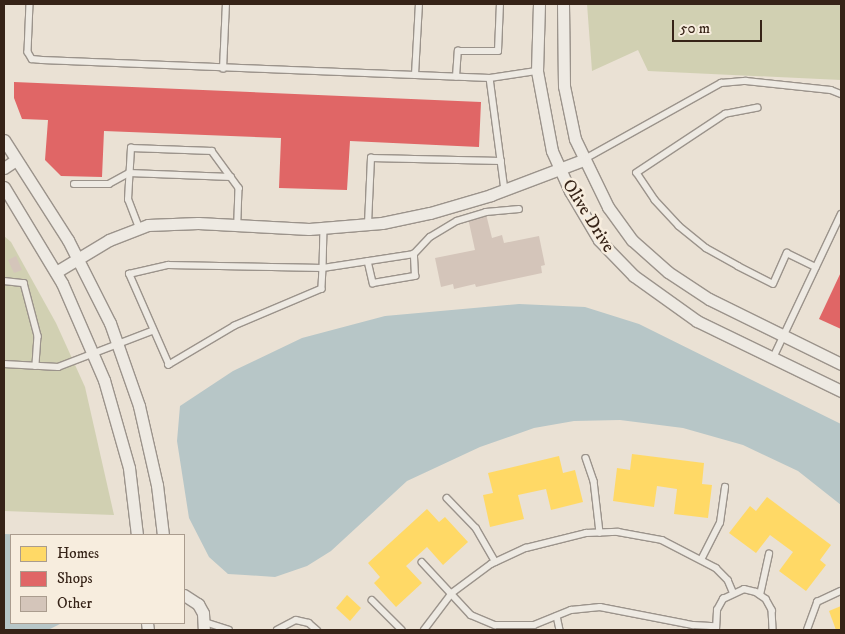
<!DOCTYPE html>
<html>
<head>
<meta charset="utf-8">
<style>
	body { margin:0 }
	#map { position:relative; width:845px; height:634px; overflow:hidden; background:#eae1d4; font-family:"IM FELL DW Pica",serif }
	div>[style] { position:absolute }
	.green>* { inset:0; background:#d1d0b2 }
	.water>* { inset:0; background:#b7c6c7 }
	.homes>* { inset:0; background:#ffd966 }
	.shops>* { inset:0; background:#e06666 }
	.building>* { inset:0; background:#d4c5ba }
	.roads { filter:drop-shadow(1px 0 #9b938b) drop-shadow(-1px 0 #9b938b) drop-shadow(0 1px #9b938b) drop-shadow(0 -1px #9b938b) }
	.service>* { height:5.5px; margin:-2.75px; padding:0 2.75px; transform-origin:2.75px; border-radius:2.75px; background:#eeeae3 }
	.minor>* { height:11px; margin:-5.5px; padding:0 5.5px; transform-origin:5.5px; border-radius:5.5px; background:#eeeae3 }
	span { translate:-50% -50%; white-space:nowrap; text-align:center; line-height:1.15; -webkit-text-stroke:5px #f7edde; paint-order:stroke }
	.street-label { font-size:18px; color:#362317 }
	.frame { position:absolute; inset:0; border:5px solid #362317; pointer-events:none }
	.legend { position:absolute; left:10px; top:534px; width:175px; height:90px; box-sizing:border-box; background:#f7edde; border:1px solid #aa9c8e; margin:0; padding:6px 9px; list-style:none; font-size:15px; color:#362317 }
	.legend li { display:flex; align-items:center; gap:10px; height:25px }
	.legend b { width:25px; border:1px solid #aa9c8e }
	.scale { position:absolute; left:672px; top:20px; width:90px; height:22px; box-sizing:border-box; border:2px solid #362317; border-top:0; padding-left:6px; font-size:15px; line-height:18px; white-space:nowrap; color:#362317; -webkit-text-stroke:4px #f7edde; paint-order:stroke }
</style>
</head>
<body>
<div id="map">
	<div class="green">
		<i style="clip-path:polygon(587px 4px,841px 4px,841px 80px,648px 71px,638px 50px,592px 71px)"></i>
		<i style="clip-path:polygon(4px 236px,11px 242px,56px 323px,85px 387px,114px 515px,4px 511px)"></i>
	</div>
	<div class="water">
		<i style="clip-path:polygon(519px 304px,585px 307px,639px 324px,841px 424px,841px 505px,798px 471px,743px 445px,683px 428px,620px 420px,574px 421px,534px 428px,480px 447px,407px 481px,331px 551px,307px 566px,275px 577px,245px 575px,228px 574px,209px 557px,189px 518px,177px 441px,180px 406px,233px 371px,302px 338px,385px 316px)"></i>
		<i style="clip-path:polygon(4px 534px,48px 535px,11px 535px,11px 623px,62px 623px,48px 630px,4px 630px)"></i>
	</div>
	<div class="homes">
		<i style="clip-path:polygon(632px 454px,704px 463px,702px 484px,712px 485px,708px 518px,674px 514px,677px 489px,657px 486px,654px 507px,613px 501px,617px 468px,630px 470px)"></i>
		<i style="clip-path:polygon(559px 456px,563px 473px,575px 470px,583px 502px,551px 510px,546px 489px,518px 495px,524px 519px,490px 527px,483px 495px,493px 493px,488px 473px)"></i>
		<i style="clip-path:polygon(767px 497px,831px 545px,820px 560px,826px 565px,806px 591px,779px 571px,793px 552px,770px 535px,756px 553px,729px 533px,750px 506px,756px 511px)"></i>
		<i style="clip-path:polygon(427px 509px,439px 522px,445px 517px,468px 542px,443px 565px,427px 547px,406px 566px,422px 583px,396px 607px,374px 583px,380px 577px,368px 563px)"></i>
		<i style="clip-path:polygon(347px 595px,361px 608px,350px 621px,336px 608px)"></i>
		<i style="clip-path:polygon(841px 606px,841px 630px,836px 630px,829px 611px)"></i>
	</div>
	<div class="shops">
		<i style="clip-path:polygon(14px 82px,481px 102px,479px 147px,350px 141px,347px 190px,279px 188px,281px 138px,104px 131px,102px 177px,61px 176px,45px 160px,48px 120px,22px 119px,14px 98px)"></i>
		<i style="clip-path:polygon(841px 272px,841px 329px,819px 319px)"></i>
	</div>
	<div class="building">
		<i style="clip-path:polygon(486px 214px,492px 238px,502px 235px,504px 243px,539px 236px,545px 265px,541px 266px,542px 273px,476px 287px,475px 284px,454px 289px,453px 284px,441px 287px,435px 258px,475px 250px,468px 218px)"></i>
		<i style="clip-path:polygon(16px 256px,22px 270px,14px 273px,8px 260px)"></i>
	</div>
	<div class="roads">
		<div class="service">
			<i style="left:30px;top:4px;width:48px;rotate:92.4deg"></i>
			<i style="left:28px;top:52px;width:8px;rotate:60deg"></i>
			<i style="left:32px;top:59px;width:10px;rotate:6deg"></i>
			<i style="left:42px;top:60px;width:448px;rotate:2.3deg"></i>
			<i style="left:490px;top:78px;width:48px;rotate:-8.5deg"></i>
			<i style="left:223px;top:69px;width:65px;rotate:-87.4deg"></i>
			<i style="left:415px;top:75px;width:71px;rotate:-86.8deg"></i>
			<i style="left:456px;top:77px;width:26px;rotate:-86deg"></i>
			<i style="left:458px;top:51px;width:40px"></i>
			<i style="left:498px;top:51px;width:47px;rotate:-87.6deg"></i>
			<i style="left:490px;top:78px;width:113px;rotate:82.4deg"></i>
			<i style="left:758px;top:108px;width:33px;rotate:169deg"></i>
			<i style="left:726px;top:114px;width:107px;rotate:146.5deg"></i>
			<i style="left:637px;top:173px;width:32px;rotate:56deg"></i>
			<i style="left:655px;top:200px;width:35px;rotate:47deg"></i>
			<i style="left:679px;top:226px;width:35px;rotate:39deg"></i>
			<i style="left:706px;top:248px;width:37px;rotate:29deg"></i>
			<i style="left:738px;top:266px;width:39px;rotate:27deg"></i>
			<i style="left:773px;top:284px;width:34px;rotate:-66deg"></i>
			<i style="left:787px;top:253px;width:32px;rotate:26deg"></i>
			<i style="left:585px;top:159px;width:156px;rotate:-29.2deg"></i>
			<i style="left:721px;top:83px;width:25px;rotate:-5deg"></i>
			<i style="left:746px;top:81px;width:85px;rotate:6deg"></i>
			<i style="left:831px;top:90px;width:11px;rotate:22deg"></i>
			<i style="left:74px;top:184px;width:35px"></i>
			<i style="left:109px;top:184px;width:23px;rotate:-29deg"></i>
			<i style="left:129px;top:173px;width:102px;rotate:2.2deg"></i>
			<i style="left:368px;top:224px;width:66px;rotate:-87.4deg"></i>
			<i style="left:371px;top:158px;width:130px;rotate:1.3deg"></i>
			<i style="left:139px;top:228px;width:30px;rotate:-111deg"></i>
			<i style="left:128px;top:200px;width:52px;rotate:-86.7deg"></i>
			<i style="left:131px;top:148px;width:81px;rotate:2.1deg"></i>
			<i style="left:212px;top:151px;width:46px;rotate:53.9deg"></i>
			<i style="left:239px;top:188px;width:37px;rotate:92deg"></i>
			<i style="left:324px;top:228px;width:40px;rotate:91.4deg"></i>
			<i style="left:323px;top:268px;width:92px;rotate:-8.7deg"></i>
			<i style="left:414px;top:254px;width:23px;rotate:-47deg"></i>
			<i style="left:430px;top:237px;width:31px;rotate:-31deg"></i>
			<i style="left:457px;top:221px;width:30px;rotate:-17deg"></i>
			<i style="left:486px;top:212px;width:33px;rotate:-5deg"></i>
			<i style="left:368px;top:261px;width:23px;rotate:77deg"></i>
			<i style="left:373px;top:283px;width:43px;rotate:-9.5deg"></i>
			<i style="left:415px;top:276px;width:22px;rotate:-93deg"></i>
			<i style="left:168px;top:265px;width:155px;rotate:1.1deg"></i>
			<i style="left:323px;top:268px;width:21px;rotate:93deg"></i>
			<i style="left:322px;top:289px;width:95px;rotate:157deg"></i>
			<i style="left:235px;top:326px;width:77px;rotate:149.4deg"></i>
			<i style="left:169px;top:365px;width:99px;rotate:-113.7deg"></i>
			<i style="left:129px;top:274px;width:40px;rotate:-13deg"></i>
			<i style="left:4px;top:281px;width:20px;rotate:6deg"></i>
			<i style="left:24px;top:283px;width:55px;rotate:75.2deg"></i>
			<i style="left:38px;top:336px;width:30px;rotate:94deg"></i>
			<i style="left:773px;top:358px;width:159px;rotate:-64.7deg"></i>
			<i style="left:4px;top:364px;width:54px;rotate:3.2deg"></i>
			<i style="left:58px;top:367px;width:101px;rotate:-21deg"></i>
			<i style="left:586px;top:458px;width:24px;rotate:71deg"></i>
			<i style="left:594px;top:481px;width:52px;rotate:83.4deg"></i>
			<i style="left:447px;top:498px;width:42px;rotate:46deg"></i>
			<i style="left:476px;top:528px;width:39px;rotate:60deg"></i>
			<i style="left:702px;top:558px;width:39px;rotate:-63deg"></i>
			<i style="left:720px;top:523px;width:36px;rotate:-82deg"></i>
			<i style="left:422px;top:562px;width:72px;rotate:47.2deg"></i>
			<i style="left:471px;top:615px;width:26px;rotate:23deg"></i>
			<i style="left:495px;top:625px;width:39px"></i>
			<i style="left:534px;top:625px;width:40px;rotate:-22deg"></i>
			<i style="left:571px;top:610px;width:29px;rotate:-6deg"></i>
			<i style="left:600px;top:607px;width:95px;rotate:11deg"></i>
			<i style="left:693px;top:625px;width:22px;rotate:3deg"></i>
			<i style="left:760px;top:595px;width:42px;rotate:-77.6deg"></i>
			<i style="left:372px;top:600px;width:42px;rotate:45deg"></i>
			<i style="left:557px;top:616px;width:14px;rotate:78deg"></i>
			<i style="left:205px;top:622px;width:25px;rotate:18deg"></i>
			<i style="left:277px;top:630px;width:21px;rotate:-28deg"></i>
			<i style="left:296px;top:620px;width:13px;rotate:13deg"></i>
			<i style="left:309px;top:623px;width:11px;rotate:41deg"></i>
			<i style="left:424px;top:630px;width:46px;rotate:-52.9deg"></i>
			<i style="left:452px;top:593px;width:49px;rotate:-36.6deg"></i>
			<i style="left:491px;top:564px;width:38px;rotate:-25deg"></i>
			<i style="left:526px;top:548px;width:62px;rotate:-14deg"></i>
			<i style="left:586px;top:533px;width:32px;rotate:-2deg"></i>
			<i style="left:618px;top:532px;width:45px;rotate:10.3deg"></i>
			<i style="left:662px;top:540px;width:61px;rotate:27.4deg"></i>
			<i style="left:716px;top:568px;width:17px;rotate:45deg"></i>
			<i style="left:728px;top:580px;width:13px;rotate:67deg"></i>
			<i style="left:716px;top:630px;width:20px;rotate:-87deg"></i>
			<i style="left:717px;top:610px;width:13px;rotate:-61deg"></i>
			<i style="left:723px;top:599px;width:23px;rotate:-25deg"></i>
			<i style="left:744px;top:589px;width:12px;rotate:14deg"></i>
			<i style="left:756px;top:592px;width:12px;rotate:35deg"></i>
			<i style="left:766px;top:599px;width:13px;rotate:61deg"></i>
			<i style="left:772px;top:610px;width:20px;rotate:87deg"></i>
			<i style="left:807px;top:630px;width:30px;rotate:-70deg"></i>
			<i style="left:817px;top:602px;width:26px;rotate:-25deg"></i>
		</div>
		<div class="minor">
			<i style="left:539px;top:4px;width:67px;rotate:91.7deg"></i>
			<i style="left:537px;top:71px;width:81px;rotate:79.4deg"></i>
			<i style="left:552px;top:151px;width:44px;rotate:65.8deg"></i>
			<i style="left:570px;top:191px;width:57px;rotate:59.4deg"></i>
			<i style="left:599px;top:240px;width:50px;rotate:45.8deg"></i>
			<i style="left:634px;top:276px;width:77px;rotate:35.5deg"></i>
			<i style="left:697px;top:321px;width:160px;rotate:25.9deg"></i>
			<i style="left:563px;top:4px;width:82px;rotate:89.3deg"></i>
			<i style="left:564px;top:86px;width:54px;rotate:78.3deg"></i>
			<i style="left:575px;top:139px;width:76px;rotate:64.1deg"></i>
			<i style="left:608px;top:207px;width:41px;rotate:54deg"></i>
			<i style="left:632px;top:240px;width:48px;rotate:41.6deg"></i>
			<i style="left:668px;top:272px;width:49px;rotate:33.4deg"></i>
			<i style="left:709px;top:299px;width:147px;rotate:26.2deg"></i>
			<i style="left:4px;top:140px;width:119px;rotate:57.4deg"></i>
			<i style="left:68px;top:240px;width:93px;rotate:63.2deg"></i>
			<i style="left:110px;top:323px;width:88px;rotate:70.7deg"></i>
			<i style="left:139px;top:406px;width:81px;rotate:77.2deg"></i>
			<i style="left:157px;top:485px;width:50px;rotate:83.2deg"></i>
			<i style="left:4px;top:168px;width:14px;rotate:-34deg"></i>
			<i style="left:4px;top:187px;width:112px;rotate:58.9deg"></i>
			<i style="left:62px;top:283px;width:106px;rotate:66.6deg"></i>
			<i style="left:104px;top:380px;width:91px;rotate:74.1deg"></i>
			<i style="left:129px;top:468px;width:67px;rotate:83.2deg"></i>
			<i style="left:56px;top:272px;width:62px;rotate:-31.1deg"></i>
			<i style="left:109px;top:240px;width:42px;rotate:-21deg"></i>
			<i style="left:148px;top:225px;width:50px;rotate:-2.3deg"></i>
			<i style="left:198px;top:223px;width:111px;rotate:3.1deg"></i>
			<i style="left:309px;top:229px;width:73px;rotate:-4.7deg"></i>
			<i style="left:382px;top:223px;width:49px;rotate:-11.8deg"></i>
			<i style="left:430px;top:213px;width:64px;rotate:-16.4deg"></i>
			<i style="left:491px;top:195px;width:98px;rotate:-20.8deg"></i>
			<i style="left:184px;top:595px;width:17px;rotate:33deg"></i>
			<i style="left:198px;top:604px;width:10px;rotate:61deg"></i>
			<i style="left:203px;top:613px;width:17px;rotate:87deg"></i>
			<i style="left:147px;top:623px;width:7px;rotate:82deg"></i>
		</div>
	</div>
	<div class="street-label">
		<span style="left:588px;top:216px;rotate:58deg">Olive Drive</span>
	</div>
	<div class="frame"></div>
	<ul class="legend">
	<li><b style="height:14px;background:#ffd966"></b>Homes</li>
	<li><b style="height:14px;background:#e06666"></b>Shops</li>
	<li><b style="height:14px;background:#d4c5ba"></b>Other</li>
	</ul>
	<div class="scale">50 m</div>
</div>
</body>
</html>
